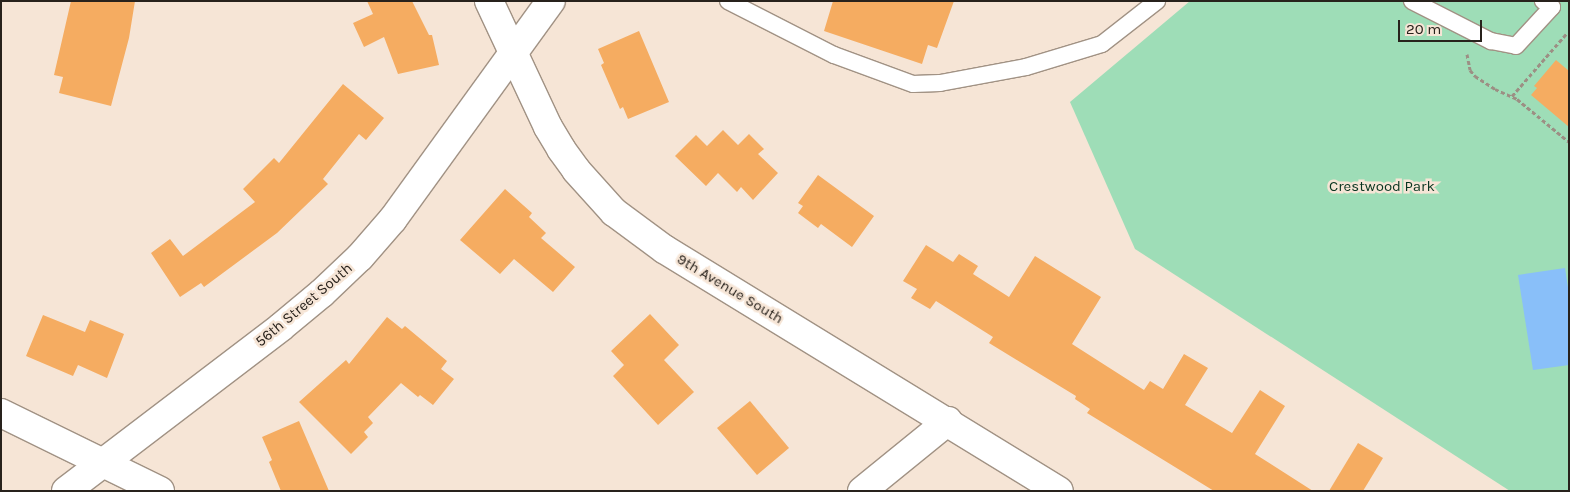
<!DOCTYPE html>
<html>
<head>
<meta charset="utf-8">
<style>
	body { margin:0 }
	#map { position:relative; width:1570px; height:492px; overflow:hidden; background:#f6e5d6; font-family:Karla,sans-serif }
	div>[style] { position:absolute }
	.green>* { inset:0; background:#9eddb7 }
	.water>* { inset:0; background:#89bff9 }
	.building>* { inset:0; background:#f5ac61 }
	.path>* { height:3px; margin-top:-1.5px; transform-origin:0; background:repeating-linear-gradient(90deg,#9c8f84 0 4px,transparent 0 6.5px) }
	.roads { filter:drop-shadow(1px 0 #a19284) drop-shadow(-1px 0 #a19284) drop-shadow(0 1px #a19284) drop-shadow(0 -1px #a19284) }
	.lane>* { height:16px; margin:-8px; padding:0 8px; transform-origin:8px; border-radius:8px; background:#fff }
	.street>* { height:28px; margin:-14px; padding:0 14px; transform-origin:14px; border-radius:14px; background:#fff }
	.secondary>* { height:28px; margin:-14px; padding:0 14px; transform-origin:14px; border-radius:14px; background:#fff }
	span { translate:-50% -50%; white-space:nowrap; text-align:center; line-height:1.15; -webkit-text-stroke:5px #f6e5d6; paint-order:stroke }
	.park-label { font-size:15px; color:#07341f }
	.street-label { font-size:15px; color:#28221c }
	.frame { position:absolute; inset:0; border:2px solid #28221c; pointer-events:none }
	.scale { position:absolute; left:1398px; top:20px; width:84px; height:22px; box-sizing:border-box; border:2px solid #28221c; border-top:0; padding-left:6px; font-size:15px; line-height:18px; white-space:nowrap; color:#28221c; -webkit-text-stroke:4px #f6e5d6; paint-order:stroke }
</style>
</head>
<body>
<div id="map">
	<div class="green">
		<i style="clip-path:polygon(1190px 1px,1569px 1px,1569px 491px,1510px 491px,1135px 249px,1070px 102px)"></i>
	</div>
	<div class="water">
		<i style="clip-path:polygon(1565px 268px,1569px 294px,1569px 365px,1533px 370px,1518px 275px)"></i>
	</div>
	<div class="building">
		<i style="clip-path:polygon(71px 1px,135px 1px,129px 38px,111px 106px,59px 93px,63px 77px,54px 75px)"></i>
		<i style="clip-path:polygon(367px 1px,412px 1px,429px 35px,432px 35px,439px 65px,398px 74px,384px 37px,364px 47px,353px 23px,373px 14px)"></i>
		<i style="clip-path:polygon(833px 1px,954px 1px,937px 48px,928px 45px,922px 64px,824px 31px)"></i>
		<i style="clip-path:polygon(639px 31px,669px 102px,628px 119px,623px 107px,620px 109px,601px 65px,604px 63px,598px 49px)"></i>
		<i style="clip-path:polygon(1556px 60px,1569px 71px,1569px 127px,1531px 95px,1537px 88px,1534px 86px)"></i>
		<i style="clip-path:polygon(343px 84px,384px 118px,366px 140px,359px 134px,323px 179px,328px 184px,277px 233px,204px 287px,201px 283px,180px 297px,151px 253px,170px 239px,183px 256px,255px 202px,243px 189px,274px 158px,279px 163px)"></i>
		<i style="clip-path:polygon(723px 130px,738px 145px,749px 134px,764px 149px,758px 154px,778px 173px,753px 200px,741px 187px,737px 192px,718px 173px,706px 186px,675px 156px,696px 135px,707px 146px)"></i>
		<i style="clip-path:polygon(818px 175px,874px 216px,852px 247px,821px 224px,818px 228px,798px 213px,803px 206px,798px 203px)"></i>
		<i style="clip-path:polygon(505px 189px,532px 213px,529px 217px,546px 233px,541px 238px,575px 267px,553px 292px,514px 259px,500px 274px,460px 240px)"></i>
		<i style="clip-path:polygon(926px 245px,953px 262px,959px 254px,978px 266px,973px 274px,1009px 297px,1035px 256px,1101px 297px,1072px 344px,1144px 390px,1150px 381px,1163px 389px,1184px 354px,1208px 368px,1185px 405px,1232px 433px,1260px 390px,1285px 406px,1255px 454px,1313px 491px,1214px 491px,1087px 413px,1090px 409px,1075px 399px,1076px 396px,989px 343px,993px 337px,936px 301px,930px 309px,911px 298px,917px 289px,903px 281px)"></i>
		<i style="clip-path:polygon(650px 314px,679px 345px,664px 360px,694px 392px,658px 425px,613px 376px,624px 365px,611px 351px)"></i>
		<i style="clip-path:polygon(43px 315px,85px 332px,90px 320px,124px 334px,107px 378px,78px 365px,73px 376px,26px 356px)"></i>
		<i style="clip-path:polygon(387px 317px,402px 329px,405px 326px,447px 361px,441px 369px,454px 379px,433px 405px,420px 395px,418px 397px,401px 383px,368px 417px,373px 423px,364px 432px,368px 437px,351px 454px,299px 402px,346px 360px,349px 364px)"></i>
		<i style="clip-path:polygon(750px 401px,789px 448px,757px 475px,717px 428px)"></i>
		<i style="clip-path:polygon(299px 421px,329px 491px,281px 491px,269px 462px,272px 460px,262px 437px)"></i>
		<i style="clip-path:polygon(1358px 443px,1383px 458px,1363px 491px,1329px 491px)"></i>
	</div>
	<div class="path">
		<i style="left:1467px;top:54px;width:16px;rotate:79deg"></i>
		<i style="left:1470px;top:70px;width:8px;rotate:50deg"></i>
		<i style="left:1475px;top:76px;width:24px;rotate:33deg"></i>
		<i style="left:1495px;top:89px;width:24px;rotate:24deg"></i>
		<i style="left:1517px;top:99px;width:67px;rotate:39.6deg"></i>
		<i style="left:1512px;top:96px;width:84px;rotate:-48.9deg"></i>
	</div>
	<div class="roads">
		<div class="lane">
			<i style="left:728px;top:1px;width:119px;rotate:27deg"></i>
			<i style="left:834px;top:55px;width:84px;rotate:20.2deg"></i>
			<i style="left:913px;top:84px;width:27px;rotate:-2deg"></i>
			<i style="left:940px;top:83px;width:87px;rotate:-10.5deg"></i>
			<i style="left:1026px;top:67px;width:79px;rotate:-16.8deg"></i>
			<i style="left:1102px;top:44px;width:70px;rotate:-38deg"></i>
			<i style="left:1412px;top:1px;width:89px;rotate:26.9deg"></i>
			<i style="left:1491px;top:41px;width:25px;rotate:11deg"></i>
			<i style="left:1516px;top:46px;width:53px;rotate:-47.3deg"></i>
			<i style="left:1552px;top:7px;width:11px;rotate:-146deg"></i>
		</div>
		<div class="street">
			<i style="left:489px;top:1px;width:139px;rotate:64.9deg"></i>
			<i style="left:548px;top:127px;width:26px;rotate:59deg"></i>
			<i style="left:561px;top:149px;width:26px;rotate:54deg"></i>
			<i style="left:576px;top:170px;width:57px;rotate:47.9deg"></i>
			<i style="left:614px;top:212px;width:62px;rotate:36.5deg"></i>
			<i style="left:664px;top:249px;width:463px;rotate:31.5deg"></i>
			<i style="left:1px;top:413px;width:177px;rotate:26.1deg"></i>
			<i style="left:862px;top:491px;width:111px;rotate:-39.1deg"></i>
		</div>
		<div class="secondary">
			<i style="left:66px;top:491px;width:270px;rotate:-37.3deg"></i>
			<i style="left:281px;top:327px;width:53px;rotate:-39.7deg"></i>
			<i style="left:322px;top:293px;width:52px;rotate:-43.5deg"></i>
			<i style="left:360px;top:257px;width:50px;rotate:-49deg"></i>
			<i style="left:393px;top:219px;width:269px;rotate:-54.1deg"></i>
		</div>
	</div>
	<div class="park-label">
		<span style="left:1382px;top:187px">Crestwood Park</span>
	</div>
	<div class="street-label">
		<span style="left:730px;top:289px;rotate:31deg">9th Avenue South</span>
		<span style="left:304px;top:305px;rotate:-40deg">56th Street South</span>
	</div>
	<div class="frame"></div>
	<div class="scale">20 m</div>
</div>
</body>
</html>
